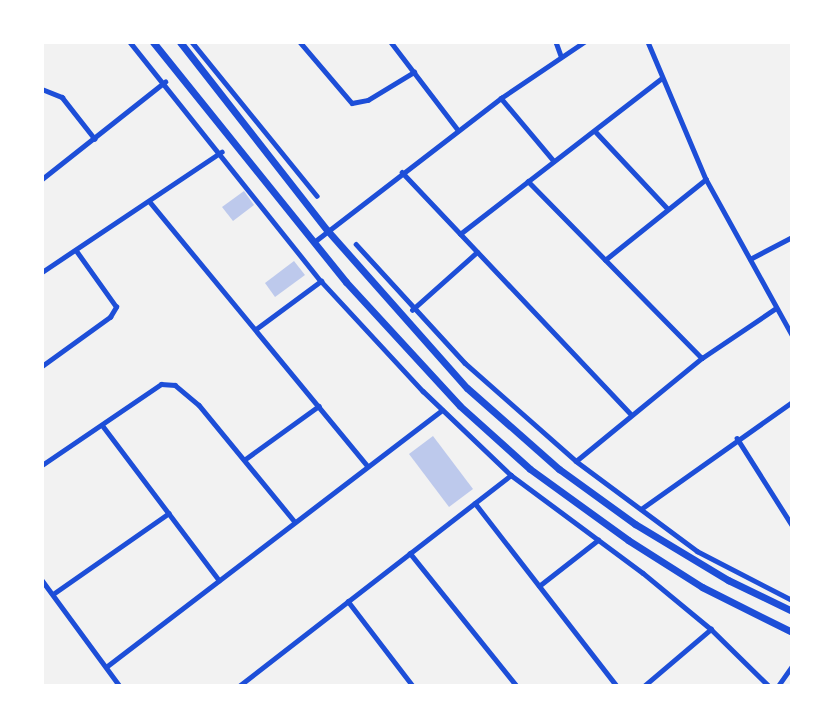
<!DOCTYPE html>
<html>
<head>
<meta charset="utf-8">
<style>
	body { margin:0 }
	#map { position:relative; width:834px; height:728px; overflow:hidden; background:#f2f2f2; font-family:Helvetica,sans-serif }
	div>[style] { position:absolute }
	.building>* { inset:0; background:#bdc9ec }
	.minor>* { height:4.5px; margin:-2.25px; padding:0 2.25px; transform-origin:2.25px; border-radius:2.25px; background:#1d4ed8 }
	.primary>* { height:7px; margin:-3.5px; padding:0 3.5px; transform-origin:3.5px; border-radius:3.5px; background:#1d4ed8 }
	span { translate:-50% -50%; white-space:nowrap; text-align:center; line-height:1.15; -webkit-text-stroke:5px #fff; paint-order:stroke }
	.frame { position:absolute; inset:0; border:44px solid #fff; pointer-events:none }
</style>
</head>
<body>
<div id="map">
	<div class="building">
		<i style="clip-path:polygon(244px 191px,254px 205px,233px 221px,222px 207px)"></i>
		<i style="clip-path:polygon(294px 261px,305px 275px,275px 297px,265px 283px)"></i>
		<i style="clip-path:polygon(433px 436px,473px 489px,449px 507px,409px 454px)"></i>
	</div>
	<div class="minor">
		<i style="left:130px;top:42px;width:306px;rotate:51.4deg"></i>
		<i style="left:321px;top:281px;width:150px;rotate:47.2deg"></i>
		<i style="left:423px;top:391px;width:122px;rotate:43.7deg"></i>
		<i style="left:511px;top:475px;width:164px;rotate:36.6deg"></i>
		<i style="left:643px;top:573px;width:88px;rotate:39.5deg"></i>
		<i style="left:711px;top:629px;width:81px;rotate:44.5deg"></i>
		<i style="left:192px;top:42px;width:198px;rotate:50.9deg"></i>
		<i style="left:300px;top:42px;width:80px;rotate:49.6deg"></i>
		<i style="left:352px;top:103px;width:16px;rotate:-11deg"></i>
		<i style="left:368px;top:100px;width:54px;rotate:-31.3deg"></i>
		<i style="left:391px;top:42px;width:111px;rotate:52.7deg"></i>
		<i style="left:556px;top:42px;width:15px;rotate:70deg"></i>
		<i style="left:648px;top:42px;width:149px;rotate:67.1deg"></i>
		<i style="left:706px;top:179px;width:178px;rotate:61.1deg"></i>
		<i style="left:42px;top:89px;width:22px;rotate:22deg"></i>
		<i style="left:62px;top:97px;width:53px;rotate:51.8deg"></i>
		<i style="left:501px;top:98px;width:82px;rotate:49.9deg"></i>
		<i style="left:596px;top:132px;width:104px;rotate:46.9deg"></i>
		<i style="left:402px;top:172px;width:332px;rotate:46.6deg"></i>
		<i style="left:42px;top:179px;width:157px;rotate:-38.3deg"></i>
		<i style="left:528px;top:181px;width:248px;rotate:45.5deg"></i>
		<i style="left:150px;top:202px;width:342px;rotate:50.5deg"></i>
		<i style="left:460px;top:234px;width:255px;rotate:-37.7deg"></i>
		<i style="left:314px;top:242px;width:236px;rotate:-37.6deg"></i>
		<i style="left:501px;top:98px;width:100px;rotate:-34deg"></i>
		<i style="left:356px;top:244px;width:161px;rotate:47.5deg"></i>
		<i style="left:465px;top:363px;width:148px;rotate:41.4deg"></i>
		<i style="left:576px;top:461px;width:151px;rotate:36.6deg"></i>
		<i style="left:697px;top:551px;width:107px;rotate:27.3deg"></i>
		<i style="left:750px;top:259px;width:47px;rotate:-27.6deg"></i>
		<i style="left:605px;top:260px;width:129px;rotate:-38.7deg"></i>
		<i style="left:42px;top:272px;width:216px;rotate:-33.8deg"></i>
		<i style="left:412px;top:310px;width:87px;rotate:-41.7deg"></i>
		<i style="left:256px;top:329px;width:81px;rotate:-36.4deg"></i>
		<i style="left:42px;top:366px;width:84px;rotate:-35.8deg"></i>
		<i style="left:110px;top:317px;width:12px;rotate:-59deg"></i>
		<i style="left:116px;top:307px;width:69px;rotate:-125.5deg"></i>
		<i style="left:103px;top:426px;width:193px;rotate:53deg"></i>
		<i style="left:737px;top:438px;width:103px;rotate:57.7deg"></i>
		<i style="left:244px;top:460px;width:92px;rotate:-35.8deg"></i>
		<i style="left:576px;top:461px;width:163px;rotate:-39.3deg"></i>
		<i style="left:702px;top:358px;width:89px;rotate:-34deg"></i>
		<i style="left:42px;top:465px;width:144px;rotate:-34.2deg"></i>
		<i style="left:161px;top:384px;width:14px;rotate:4deg"></i>
		<i style="left:175px;top:385px;width:31px;rotate:40deg"></i>
		<i style="left:199px;top:405px;width:151px;rotate:50.6deg"></i>
		<i style="left:475px;top:503px;width:232px;rotate:52.2deg"></i>
		<i style="left:641px;top:509px;width:185px;rotate:-35.3deg"></i>
		<i style="left:410px;top:553px;width:171px;rotate:51.2deg"></i>
		<i style="left:42px;top:580px;width:132px;rotate:53.7deg"></i>
		<i style="left:539px;top:586px;width:75px;rotate:-37.9deg"></i>
		<i style="left:53px;top:594px;width:141px;rotate:-34.9deg"></i>
		<i style="left:348px;top:601px;width:107px;rotate:52.6deg"></i>
		<i style="left:106px;top:667px;width:423px;rotate:-37.4deg"></i>
		<i style="left:239px;top:686px;width:344px;rotate:-37.8deg"></i>
		<i style="left:644px;top:686px;width:88px;rotate:-40.4deg"></i>
		<i style="left:778px;top:686px;width:24px;rotate:-55deg"></i>
	</div>
	<div class="primary">
		<i style="left:153px;top:42px;width:308px;rotate:51.2deg"></i>
		<i style="left:346px;top:282px;width:168px;rotate:47.4deg"></i>
		<i style="left:460px;top:406px;width:94px;rotate:42deg"></i>
		<i style="left:530px;top:469px;width:121px;rotate:35.9deg"></i>
		<i style="left:628px;top:540px;width:88px;rotate:32.4deg"></i>
		<i style="left:702px;top:587px;width:101px;rotate:26.6deg"></i>
		<i style="left:180px;top:42px;width:239px;rotate:52deg"></i>
		<i style="left:327px;top:230px;width:211px;rotate:48.5deg"></i>
		<i style="left:467px;top:388px;width:123px;rotate:41.4deg"></i>
		<i style="left:559px;top:469px;width:94px;rotate:35.9deg"></i>
		<i style="left:635px;top:524px;width:109px;rotate:31.1deg"></i>
		<i style="left:728px;top:580px;width:71px;rotate:25.8deg"></i>
	</div>
	<div class="frame"></div>
</div>
</body>
</html>
